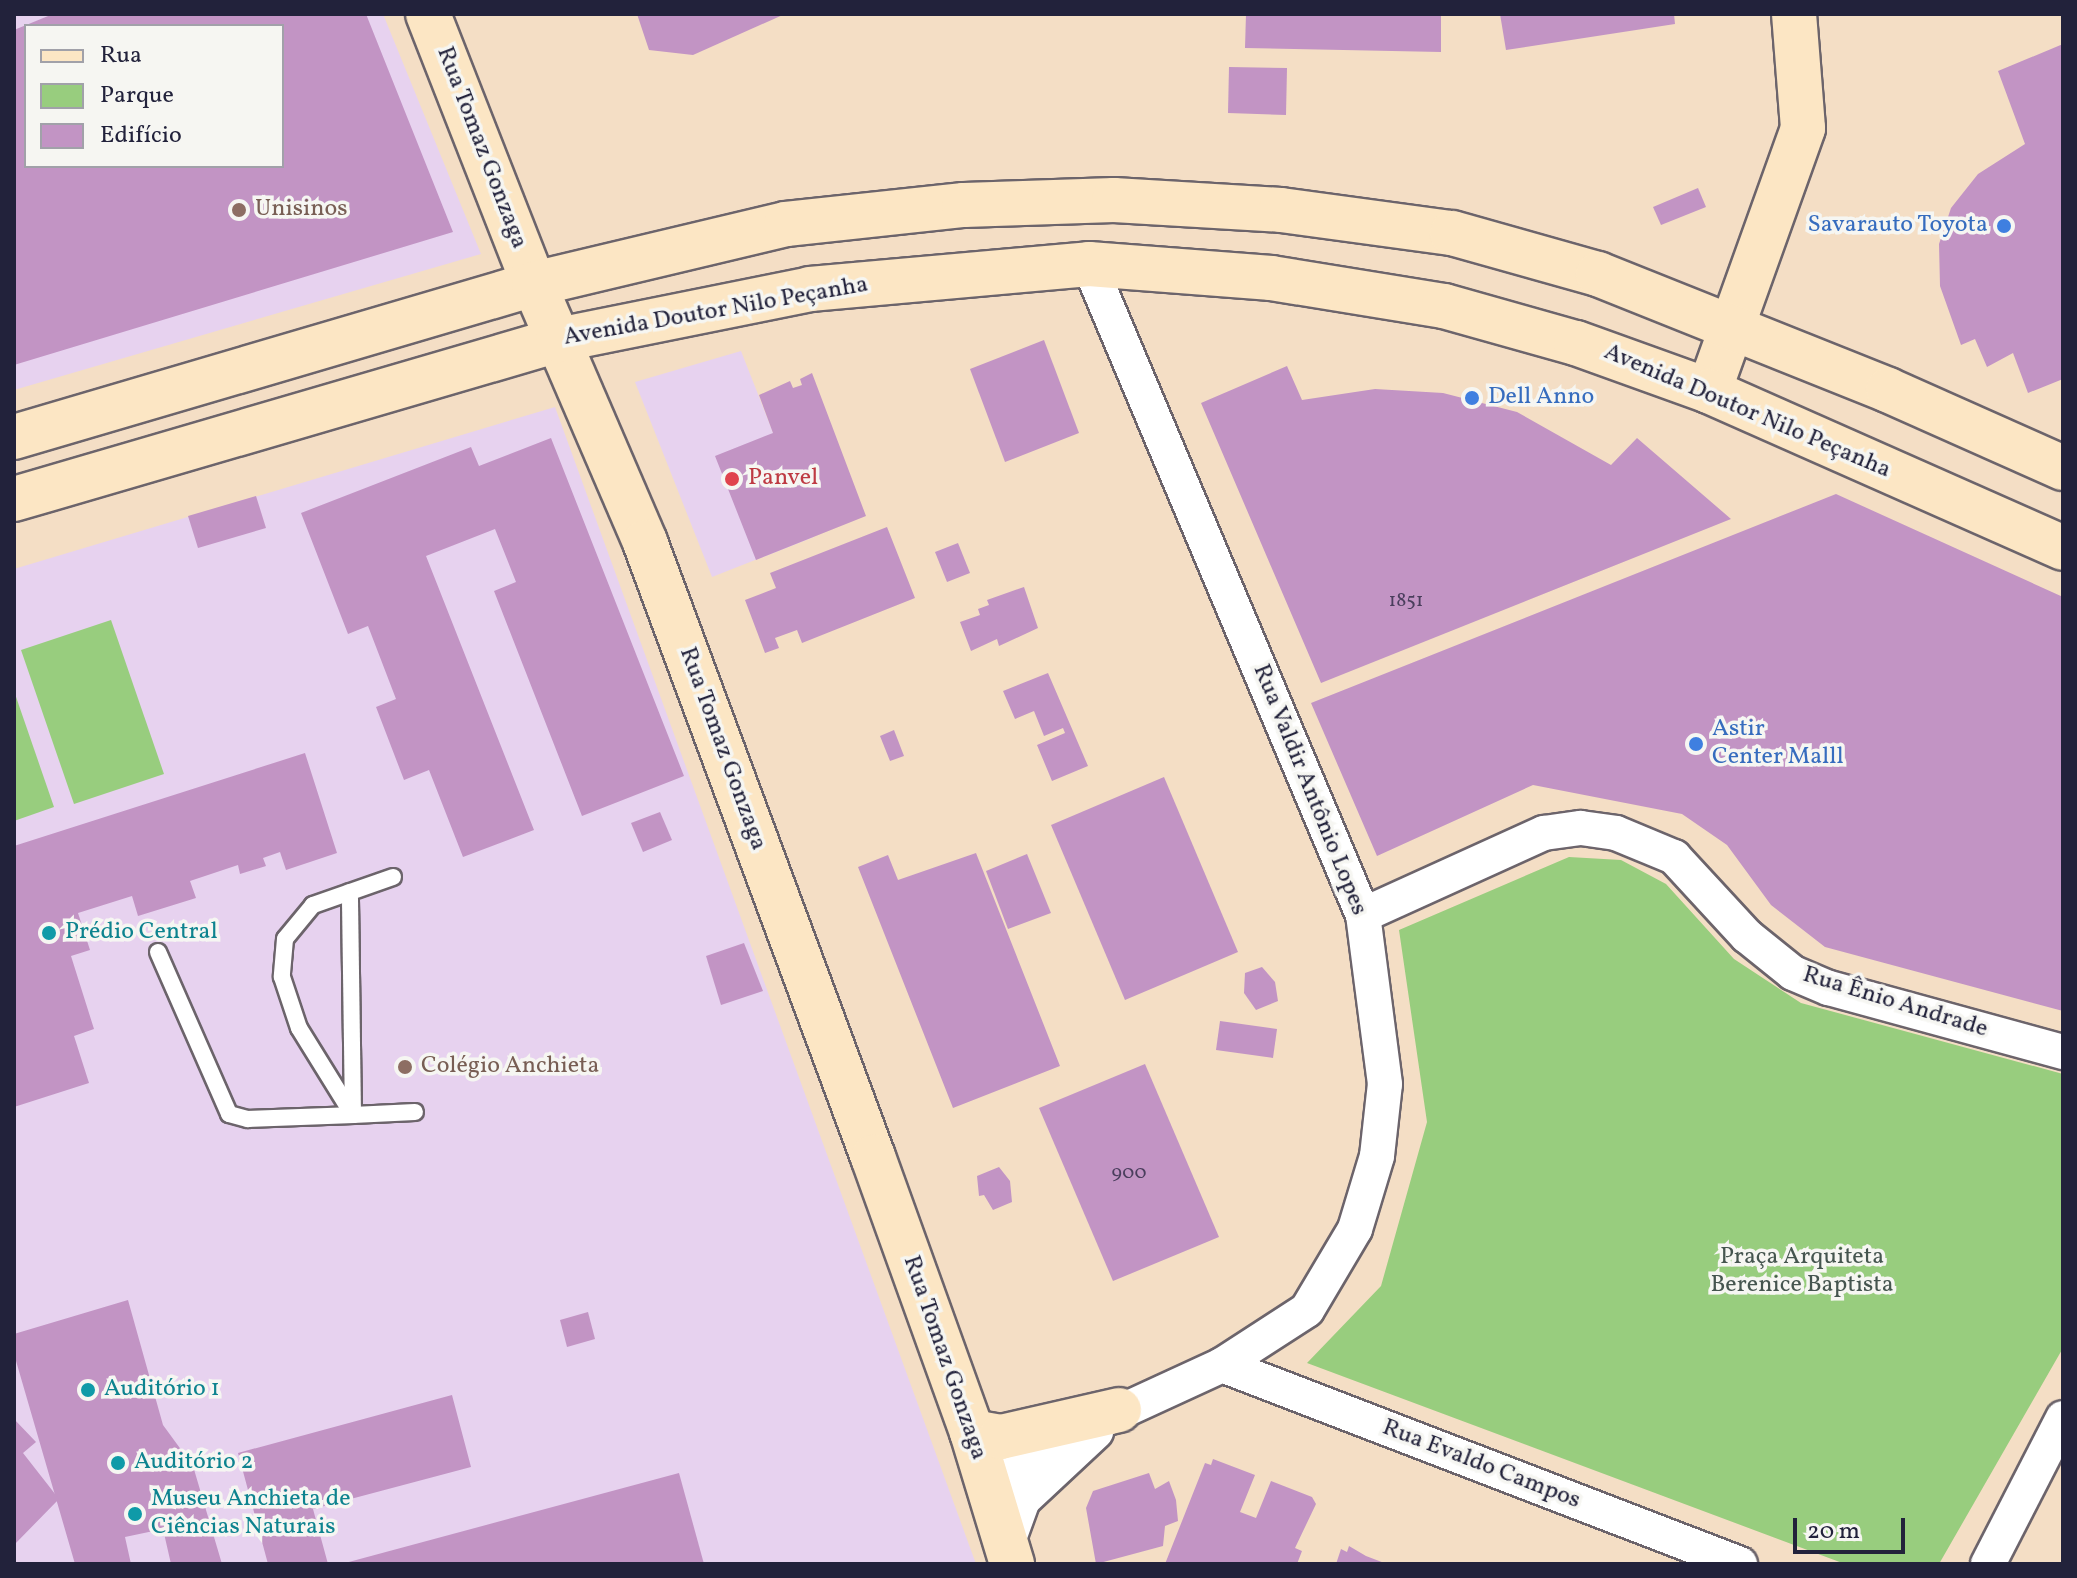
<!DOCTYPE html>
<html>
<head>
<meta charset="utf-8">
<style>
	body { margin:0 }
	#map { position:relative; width:2077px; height:1578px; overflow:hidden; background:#f4dec5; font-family:Vollkorn,serif }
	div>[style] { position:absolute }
	.built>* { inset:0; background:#e7d2ef }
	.green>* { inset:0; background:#98cd7e }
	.building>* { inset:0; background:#c294c4 }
	.roads { filter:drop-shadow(2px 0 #6c646b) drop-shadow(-2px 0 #6c646b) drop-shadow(0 2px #6c646b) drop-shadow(0 -2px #6c646b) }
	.lane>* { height:16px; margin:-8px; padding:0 8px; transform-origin:8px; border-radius:8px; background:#fff }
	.street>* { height:34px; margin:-17px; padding:0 17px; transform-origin:17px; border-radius:17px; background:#fff }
	.secondary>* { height:44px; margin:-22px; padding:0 22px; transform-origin:22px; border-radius:22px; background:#fce6c4 }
	.dots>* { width:22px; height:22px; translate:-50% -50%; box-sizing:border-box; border:4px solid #f6f6f2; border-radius:50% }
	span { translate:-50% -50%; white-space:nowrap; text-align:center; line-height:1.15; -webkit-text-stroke:7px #f6f6f2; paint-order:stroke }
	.number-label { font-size:20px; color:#4a3e5d }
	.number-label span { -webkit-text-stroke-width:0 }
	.street-label { font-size:24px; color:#22223b }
	.education-label { font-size:24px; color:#785e54 }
	.left { translate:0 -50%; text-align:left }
	.shop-label { font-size:24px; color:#366cbe }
	.right { translate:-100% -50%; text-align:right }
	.health-label { font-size:24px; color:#be3a42 }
	.culture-label { font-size:24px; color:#0d838f }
	.park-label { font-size:24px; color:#45554f }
	.frame { position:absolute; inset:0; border:16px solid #22223b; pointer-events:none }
	.legend { position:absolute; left:24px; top:24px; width:260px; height:144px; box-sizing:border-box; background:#f6f6f2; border:2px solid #a1a1a9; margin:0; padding:10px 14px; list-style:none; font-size:24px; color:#22223b }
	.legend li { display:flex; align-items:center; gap:16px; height:40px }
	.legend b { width:40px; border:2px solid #a1a1a9 }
	.scale { position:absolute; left:1793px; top:1518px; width:112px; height:36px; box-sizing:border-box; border:4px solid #22223b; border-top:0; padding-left:10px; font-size:24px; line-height:28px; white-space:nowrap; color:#22223b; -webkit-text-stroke:6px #f6f6f2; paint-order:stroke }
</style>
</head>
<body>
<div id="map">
	<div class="built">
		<i style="clip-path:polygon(evenodd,14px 14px,383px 14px,481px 254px,14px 390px,14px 14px,26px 26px,282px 26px,282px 166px,26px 166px,26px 26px)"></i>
		<i style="clip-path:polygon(741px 351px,814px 537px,712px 577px,635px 382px)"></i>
		<i style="clip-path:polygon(555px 407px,976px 1564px,14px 1564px,14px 569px)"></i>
	</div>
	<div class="green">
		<i style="clip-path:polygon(111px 620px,164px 774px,74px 804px,21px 650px)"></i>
		<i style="clip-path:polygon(14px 691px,54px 807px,14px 821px)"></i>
		<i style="clip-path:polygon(1569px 857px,1621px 860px,1666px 884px,1734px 959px,1801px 1003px,2063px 1074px,2063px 1348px,1939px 1564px,1845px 1564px,1307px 1363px,1381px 1286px,1427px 1122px,1399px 930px)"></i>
	</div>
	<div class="building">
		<i style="clip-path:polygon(evenodd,53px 14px,366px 14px,453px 232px,14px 365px,14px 30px,53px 14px,26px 26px,282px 26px,282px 166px,26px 166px,26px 26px)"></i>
		<i style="clip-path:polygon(637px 14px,785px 14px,693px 55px,649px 50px)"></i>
		<i style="clip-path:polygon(1246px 14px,1441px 14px,1441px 52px,1245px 48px)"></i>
		<i style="clip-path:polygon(1500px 14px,1674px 14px,1675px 24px,1506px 50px)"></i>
		<i style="clip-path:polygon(2063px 44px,2063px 379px,2028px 393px,2013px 353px,1987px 367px,1975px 339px,1961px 345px,1940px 286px,1939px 244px,1951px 208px,1978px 174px,2025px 144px,1998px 71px)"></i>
		<i style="clip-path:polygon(1229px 67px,1287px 68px,1286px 115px,1228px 113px)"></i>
		<i style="clip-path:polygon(1698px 188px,1706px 207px,1661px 225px,1653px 207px)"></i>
		<i style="clip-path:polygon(1044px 340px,1079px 433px,1005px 462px,970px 369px)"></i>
		<i style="clip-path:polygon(1287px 366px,1302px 400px,1375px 389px,1443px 393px,1517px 412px,1611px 465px,1637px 438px,1731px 519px,1321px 683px,1201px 403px)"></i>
		<i style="clip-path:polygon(812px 373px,866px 516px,756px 560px,715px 456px,773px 433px,759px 395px,790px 381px,793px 388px,802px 385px,800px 379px)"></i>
		<i style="clip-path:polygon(551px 438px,684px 776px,582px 816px,494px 591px,516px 582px,495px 529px,426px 556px,534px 830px,463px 857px,429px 770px,404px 780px,376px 707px,396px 699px,368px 626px,348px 634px,301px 513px,471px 447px,479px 466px)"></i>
		<i style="clip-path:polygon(1836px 494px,2063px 597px,2063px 1011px,1825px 947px,1771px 905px,1727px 845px,1682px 814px,1533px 785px,1377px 856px,1311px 703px)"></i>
		<i style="clip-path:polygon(256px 496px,266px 528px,198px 548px,188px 516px)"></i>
		<i style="clip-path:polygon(887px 527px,915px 598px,802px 643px,797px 630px,775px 638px,779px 648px,765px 653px,745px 600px,776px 588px,770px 573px)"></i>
		<i style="clip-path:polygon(958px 543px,970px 573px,947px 582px,935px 552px)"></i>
		<i style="clip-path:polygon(1024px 587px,1038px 628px,999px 646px,997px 639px,971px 651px,960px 622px,980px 615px,978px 609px,989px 605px,987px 600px)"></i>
		<i style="clip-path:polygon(1048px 673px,1088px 766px,1052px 781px,1037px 745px,1065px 733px,1063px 728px,1044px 736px,1034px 711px,1015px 719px,1003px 691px)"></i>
		<i style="clip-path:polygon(894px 730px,904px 756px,890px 761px,880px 736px)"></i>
		<i style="clip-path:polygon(305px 753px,337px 853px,286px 870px,280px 852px,263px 858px,266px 866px,240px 874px,238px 865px,190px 881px,196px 898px,138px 916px,132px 896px,78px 913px,90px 950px,71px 956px,94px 1029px,74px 1036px,89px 1083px,14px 1107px,14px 846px)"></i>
		<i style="clip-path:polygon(1164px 777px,1238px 952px,1125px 1000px,1051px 825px)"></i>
		<i style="clip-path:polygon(660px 812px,672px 840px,643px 852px,631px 823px)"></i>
		<i style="clip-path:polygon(976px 853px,1060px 1066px,953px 1108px,858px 867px,888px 855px,898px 880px)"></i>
		<i style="clip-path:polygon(1027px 854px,1051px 913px,1008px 929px,986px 871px)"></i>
		<i style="clip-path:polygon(744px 943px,763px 991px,721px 1005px,706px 956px)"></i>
		<i style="clip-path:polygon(1262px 967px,1275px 982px,1278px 1001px,1256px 1010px,1244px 993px,1245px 973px)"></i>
		<i style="clip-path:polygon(1220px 1021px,1277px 1029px,1273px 1058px,1216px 1050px)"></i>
		<i style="clip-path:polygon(1145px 1064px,1219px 1237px,1113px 1281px,1039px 1108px)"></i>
		<i style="clip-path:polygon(999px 1167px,1010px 1181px,1012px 1202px,993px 1210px,984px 1195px,979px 1196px,977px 1176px)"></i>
		<i style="clip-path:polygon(128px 1300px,163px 1425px,193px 1466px,222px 1564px,171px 1564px,163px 1529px,125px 1537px,131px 1564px,75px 1564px,14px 1354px,14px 1334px)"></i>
		<i style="clip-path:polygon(588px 1312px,595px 1339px,567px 1347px,560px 1320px)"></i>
		<i style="clip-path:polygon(452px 1395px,471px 1467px,313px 1509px,328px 1564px,268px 1564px,238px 1453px)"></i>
		<i style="clip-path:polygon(14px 1419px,36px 1442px,23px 1453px,59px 1499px,14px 1545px)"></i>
		<i style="clip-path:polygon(1213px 1459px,1255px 1475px,1240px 1512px,1256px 1518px,1271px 1481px,1312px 1497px,1316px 1504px,1295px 1548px,1302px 1551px,1297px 1564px,1165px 1564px,1205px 1463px,1211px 1465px)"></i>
		<i style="clip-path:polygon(679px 1473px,704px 1564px,345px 1564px,345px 1563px)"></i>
		<i style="clip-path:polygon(1149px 1473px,1155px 1489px,1169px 1481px,1176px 1500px,1178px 1521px,1165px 1526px,1163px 1546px,1096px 1564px,1086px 1508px,1093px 1491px)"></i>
		<i style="clip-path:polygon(1349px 1546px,1366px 1556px,1387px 1564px,1336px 1564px,1341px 1549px,1347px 1552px)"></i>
	</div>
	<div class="roads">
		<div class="lane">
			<i style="left:393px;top:877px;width:85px;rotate:160.7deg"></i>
			<i style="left:313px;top:905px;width:44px;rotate:129.5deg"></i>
			<i style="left:285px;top:939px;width:38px;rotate:95deg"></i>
			<i style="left:282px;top:977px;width:54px;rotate:71.6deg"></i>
			<i style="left:299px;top:1028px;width:102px;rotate:58.2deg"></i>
			<i style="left:353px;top:1115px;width:62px;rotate:-2.8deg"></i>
			<i style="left:158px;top:952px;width:177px;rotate:66.3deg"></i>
			<i style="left:229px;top:1114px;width:20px;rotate:15deg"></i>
			<i style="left:248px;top:1119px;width:105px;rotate:-2.2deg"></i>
			<i style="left:353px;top:1115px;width:223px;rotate:-90.8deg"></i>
		</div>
		<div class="street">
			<i style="left:1363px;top:915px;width:199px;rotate:-24.4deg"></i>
			<i style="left:1544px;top:833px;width:37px;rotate:-8deg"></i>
			<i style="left:1581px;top:828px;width:35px;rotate:8deg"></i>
			<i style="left:1616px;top:833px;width:63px;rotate:22.5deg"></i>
			<i style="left:1674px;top:857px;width:108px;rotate:47.3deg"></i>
			<i style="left:1747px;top:936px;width:59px;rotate:38.8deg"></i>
			<i style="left:1793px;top:973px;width:39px;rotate:23deg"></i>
			<i style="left:1829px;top:988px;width:243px;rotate:15.3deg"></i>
			<i style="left:1222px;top:1365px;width:555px;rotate:21.02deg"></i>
			<i style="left:990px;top:1494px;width:47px;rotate:-50.2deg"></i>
			<i style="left:1020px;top:1458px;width:222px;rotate:-24.7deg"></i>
			<i style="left:1222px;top:1365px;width:101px;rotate:-32.9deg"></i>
			<i style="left:1307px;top:1310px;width:94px;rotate:-59.3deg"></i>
			<i style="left:1355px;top:1229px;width:76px;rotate:-73.2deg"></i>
			<i style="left:1377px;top:1156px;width:72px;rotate:-83.7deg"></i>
			<i style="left:1385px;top:1084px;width:170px;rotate:-97.4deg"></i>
			<i style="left:1363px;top:915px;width:706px;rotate:-112.83deg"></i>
			<i style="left:1006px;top:1547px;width:50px;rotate:-70.1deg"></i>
			<i style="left:1023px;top:1500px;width:100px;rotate:-43deg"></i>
			<i style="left:1988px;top:1564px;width:164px;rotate:-62.8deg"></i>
		</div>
		<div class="secondary">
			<i style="left:428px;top:14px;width:290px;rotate:68.6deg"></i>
			<i style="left:534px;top:284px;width:281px;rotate:66.7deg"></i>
			<i style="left:645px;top:542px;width:656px;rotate:69.66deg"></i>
			<i style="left:873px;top:1157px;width:292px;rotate:70.2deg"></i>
			<i style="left:972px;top:1432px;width:138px;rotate:73.1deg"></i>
			<i style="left:1709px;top:391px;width:279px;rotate:-70.3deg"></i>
			<i style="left:1803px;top:128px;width:114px;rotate:-94.5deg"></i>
			<i style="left:14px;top:437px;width:542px;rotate:-16.4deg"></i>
			<i style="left:534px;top:284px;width:259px;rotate:-13.4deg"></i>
			<i style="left:786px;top:224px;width:179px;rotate:-6.1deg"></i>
			<i style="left:964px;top:205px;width:150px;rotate:-1.9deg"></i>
			<i style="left:1114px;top:200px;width:167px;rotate:3.4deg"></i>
			<i style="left:1281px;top:210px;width:173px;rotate:7.7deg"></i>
			<i style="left:1452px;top:233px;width:152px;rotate:15.7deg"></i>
			<i style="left:1598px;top:274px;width:312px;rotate:21.8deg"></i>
			<i style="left:1888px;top:390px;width:192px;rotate:24deg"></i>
			<i style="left:14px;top:499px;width:567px;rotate:-16.29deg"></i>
			<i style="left:558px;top:340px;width:257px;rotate:-11.4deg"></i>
			<i style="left:810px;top:289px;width:280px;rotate:-5.1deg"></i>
			<i style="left:1089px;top:264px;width:183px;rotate:4.4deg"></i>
			<i style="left:1271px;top:278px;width:175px;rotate:9.2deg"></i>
			<i style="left:1444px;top:306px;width:137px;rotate:15.7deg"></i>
			<i style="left:1576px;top:343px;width:141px;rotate:19.8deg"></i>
			<i style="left:1709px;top:391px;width:387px;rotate:23.9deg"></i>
			<i style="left:972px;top:1432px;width:29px;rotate:10deg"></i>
			<i style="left:1001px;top:1437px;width:121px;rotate:-12.9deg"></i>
		</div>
	</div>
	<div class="dots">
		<i style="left:239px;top:210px;background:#8d6e63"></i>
		<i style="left:2004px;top:226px;background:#3f7fe0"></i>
		<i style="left:1472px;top:398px;background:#3f7fe0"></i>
		<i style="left:732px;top:479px;background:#e0444e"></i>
		<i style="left:1696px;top:744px;background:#3f7fe0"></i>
		<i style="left:49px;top:933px;background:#0f9aa8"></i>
		<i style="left:405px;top:1067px;background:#8d6e63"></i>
		<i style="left:88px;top:1390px;background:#0f9aa8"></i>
		<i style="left:118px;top:1463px;background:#0f9aa8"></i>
		<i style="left:135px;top:1514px;background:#0f9aa8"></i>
	</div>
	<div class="number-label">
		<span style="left:1406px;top:601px">1851</span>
		<span style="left:1129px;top:1173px">900</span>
	</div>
	<div class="street-label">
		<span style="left:481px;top:148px;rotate:69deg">Rua Tomaz Gonzaga</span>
		<span style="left:716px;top:312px;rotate:-10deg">Avenida Doutor Nilo Peçanha</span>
		<span style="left:1747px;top:412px;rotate:23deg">Avenida Doutor Nilo Peçanha</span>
		<span style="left:722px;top:749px;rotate:70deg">Rua Tomaz Gonzaga</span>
		<span style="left:1309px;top:790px;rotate:68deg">Rua Valdir Antônio Lopes</span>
		<span style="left:1895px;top:1003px;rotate:17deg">Rua Ênio Andrade</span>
		<span style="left:944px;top:1358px;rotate:71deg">Rua Tomaz Gonzaga</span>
		<span style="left:1481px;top:1465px;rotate:21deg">Rua Evaldo Campos</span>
	</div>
	<div class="education-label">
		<span class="left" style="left:255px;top:210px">Unisinos</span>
		<span class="left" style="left:421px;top:1067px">Colégio Anchieta</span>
	</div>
	<div class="shop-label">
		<span class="right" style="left:1988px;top:226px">Savarauto Toyota</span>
		<span class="left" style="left:1488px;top:398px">Dell Anno</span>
		<span class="left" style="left:1712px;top:744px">Astir<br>Center Malll</span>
	</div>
	<div class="health-label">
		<span class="left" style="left:748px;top:479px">Panvel</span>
	</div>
	<div class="culture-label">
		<span class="left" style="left:65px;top:933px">Prédio Central</span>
		<span class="left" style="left:104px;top:1390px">Auditório 1</span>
		<span class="left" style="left:134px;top:1463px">Auditório 2</span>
		<span class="left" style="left:151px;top:1514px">Museu Anchieta de<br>Ciências Naturais</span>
	</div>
	<div class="park-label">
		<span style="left:1802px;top:1272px">Praça Arquiteta<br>Berenice Baptista</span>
	</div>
	<div class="frame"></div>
	<ul class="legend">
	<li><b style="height:10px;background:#fce6c4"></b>Rua</li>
	<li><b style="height:22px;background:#98cd7e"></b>Parque</li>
	<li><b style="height:22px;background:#c294c4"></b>Edifício</li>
	</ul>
	<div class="scale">20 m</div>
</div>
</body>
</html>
